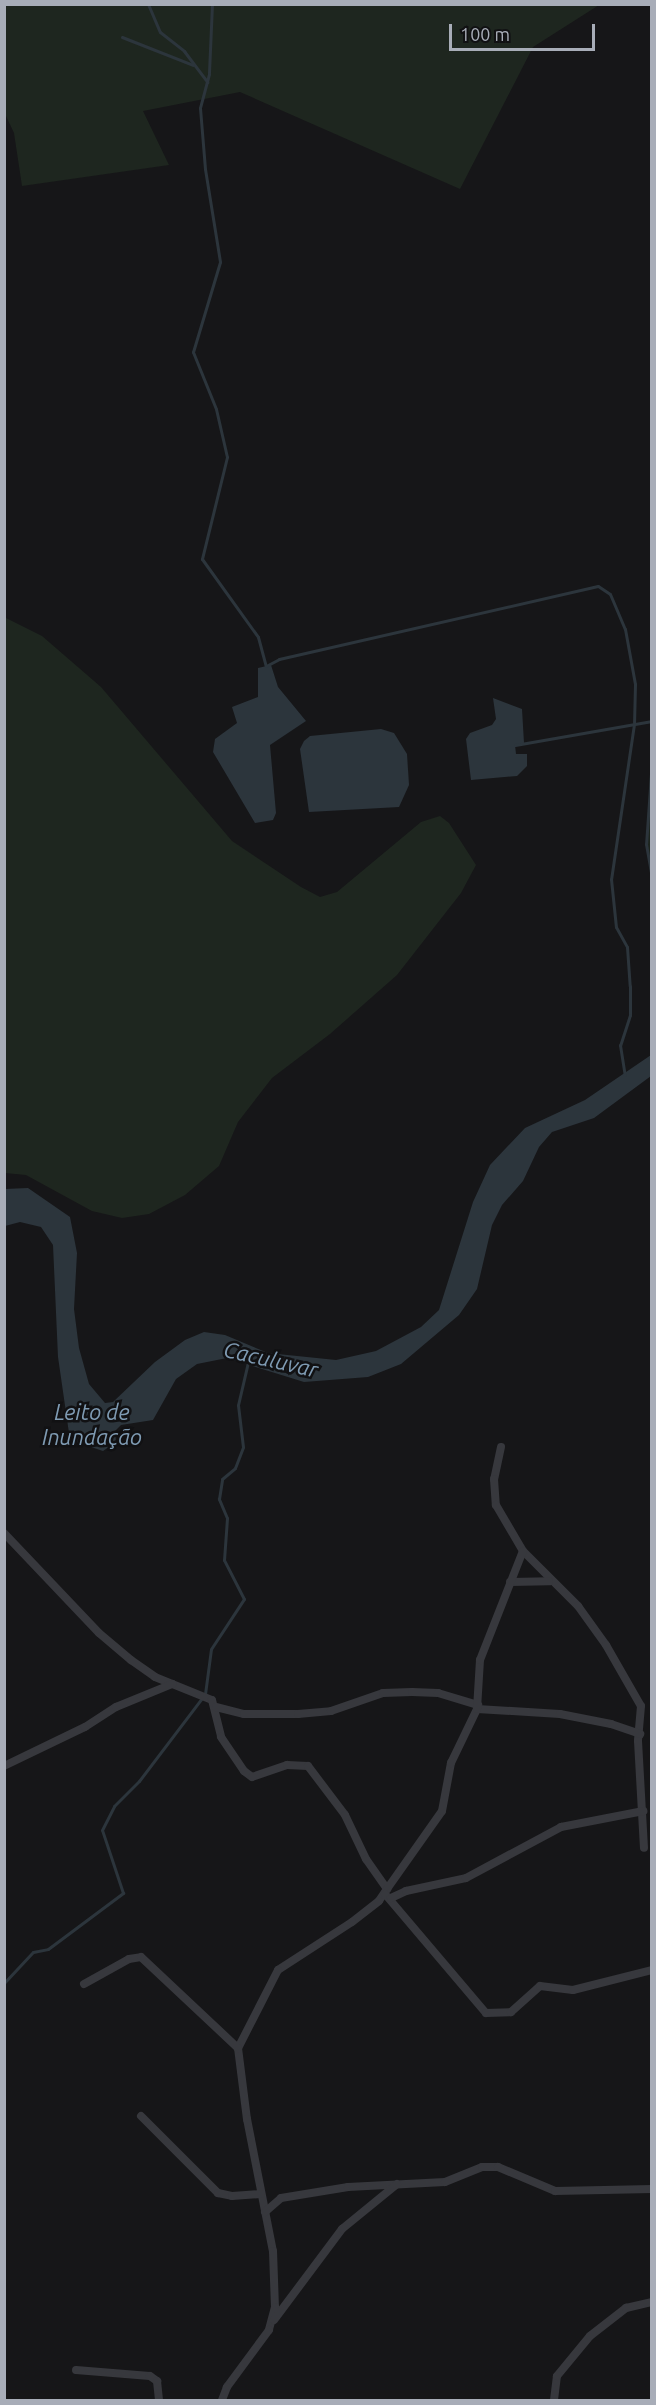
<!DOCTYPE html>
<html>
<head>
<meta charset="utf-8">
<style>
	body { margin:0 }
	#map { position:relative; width:656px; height:2405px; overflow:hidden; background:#161618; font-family:Ubuntu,sans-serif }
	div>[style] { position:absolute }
	.green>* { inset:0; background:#1e261f }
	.water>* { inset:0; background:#2c353c }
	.stream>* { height:3px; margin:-1.5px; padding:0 1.5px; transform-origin:1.5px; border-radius:1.5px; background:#2c353c }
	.street>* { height:8px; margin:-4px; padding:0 4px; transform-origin:4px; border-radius:4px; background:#37383d }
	span { translate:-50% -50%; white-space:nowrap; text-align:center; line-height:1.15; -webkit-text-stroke:5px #111113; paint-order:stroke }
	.water-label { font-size:22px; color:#7f9bb3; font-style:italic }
	.frame { position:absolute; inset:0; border:6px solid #a8adb8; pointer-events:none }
	.scale { position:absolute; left:449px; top:24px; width:146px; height:27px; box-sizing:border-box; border:3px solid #a8adb8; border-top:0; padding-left:8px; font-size:18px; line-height:21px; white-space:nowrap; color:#a8adb8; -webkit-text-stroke:4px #111113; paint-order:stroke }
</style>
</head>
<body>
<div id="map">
	<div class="green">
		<i style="clip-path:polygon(4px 5px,5px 4px,599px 5px,533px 47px,460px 189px,240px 92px,143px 111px,169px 165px,22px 186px,14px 133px,5px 114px)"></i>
		<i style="clip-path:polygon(4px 617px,42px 636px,101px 687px,232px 841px,301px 887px,320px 897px,337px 892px,421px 822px,440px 816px,449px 823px,476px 865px,461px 893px,397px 975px,330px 1034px,272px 1078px,238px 1122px,219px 1166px,185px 1195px,149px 1214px,122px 1218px,92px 1211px,26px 1175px,5px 1173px)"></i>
		<i style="clip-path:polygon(651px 759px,652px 878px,651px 878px,646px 844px)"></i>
	</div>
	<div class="water">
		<i style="clip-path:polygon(271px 665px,278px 687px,306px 721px,270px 745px,276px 813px,273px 820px,255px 823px,213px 752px,215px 739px,237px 723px,232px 707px,258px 697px,258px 668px)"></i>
		<i style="clip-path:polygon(493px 698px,522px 709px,524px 743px,515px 745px,516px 754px,527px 754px,527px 766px,517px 776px,471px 780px,466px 739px,470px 733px,492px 725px,496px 719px)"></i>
		<i style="clip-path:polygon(381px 729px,394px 733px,407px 754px,409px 785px,399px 807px,309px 812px,300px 749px,304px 741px,310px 736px)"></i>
		<i style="clip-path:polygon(651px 1055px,651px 1076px,594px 1118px,552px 1132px,539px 1147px,523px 1181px,502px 1205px,492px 1225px,477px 1289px,459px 1315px,401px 1364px,368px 1377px,304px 1382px,227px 1358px,197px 1364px,176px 1379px,153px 1420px,121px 1425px,115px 1431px,116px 1442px,103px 1451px,70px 1440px,58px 1357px,53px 1245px,41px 1227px,20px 1222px,5px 1226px,5px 1189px,28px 1188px,70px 1217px,77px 1253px,74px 1309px,79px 1348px,89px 1384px,105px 1403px,113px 1402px,155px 1362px,185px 1340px,204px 1332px,225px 1335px,268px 1353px,336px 1360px,376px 1351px,421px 1327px,439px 1310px,473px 1202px,490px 1165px,525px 1128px,585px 1100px)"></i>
	</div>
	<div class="stream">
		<i style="left:148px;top:4px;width:30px;rotate:67deg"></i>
		<i style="left:160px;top:32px;width:31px;rotate:38deg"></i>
		<i style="left:184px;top:51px;width:39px;rotate:53deg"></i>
		<i style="left:212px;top:4px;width:70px;rotate:92.5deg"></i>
		<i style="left:209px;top:74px;width:35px;rotate:105deg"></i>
		<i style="left:200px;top:108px;width:61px;rotate:85.3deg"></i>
		<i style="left:205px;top:169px;width:94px;rotate:80.8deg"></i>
		<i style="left:220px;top:262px;width:94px;rotate:106.7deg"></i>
		<i style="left:193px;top:352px;width:61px;rotate:68deg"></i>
		<i style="left:216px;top:409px;width:49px;rotate:77.1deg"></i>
		<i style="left:227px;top:457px;width:105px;rotate:103.8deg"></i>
		<i style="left:202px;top:559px;width:96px;rotate:54.3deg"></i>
		<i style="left:258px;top:637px;width:30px;rotate:75deg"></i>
		<i style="left:266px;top:666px;width:15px;rotate:-28deg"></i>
		<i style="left:279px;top:659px;width:327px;rotate:-12.9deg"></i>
		<i style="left:598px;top:586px;width:14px;rotate:34deg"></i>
		<i style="left:610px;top:594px;width:38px;rotate:67deg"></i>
		<i style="left:625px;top:629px;width:56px;rotate:79.7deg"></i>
		<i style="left:635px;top:684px;width:40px;rotate:91.4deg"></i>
		<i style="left:634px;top:724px;width:157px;rotate:98.4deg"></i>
		<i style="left:611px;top:879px;width:48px;rotate:84.1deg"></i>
		<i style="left:616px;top:927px;width:23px;rotate:61deg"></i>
		<i style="left:627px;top:947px;width:39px;rotate:86deg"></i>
		<i style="left:630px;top:986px;width:29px;rotate:90deg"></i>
		<i style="left:630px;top:1015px;width:32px;rotate:108deg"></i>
		<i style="left:620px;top:1045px;width:30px;rotate:81deg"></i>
		<i style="left:122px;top:37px;width:76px;rotate:21.5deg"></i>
		<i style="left:515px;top:745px;width:139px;rotate:-9.9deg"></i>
		<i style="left:652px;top:759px;width:85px;rotate:94deg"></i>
		<i style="left:646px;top:844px;width:35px;rotate:80deg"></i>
		<i style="left:4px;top:1983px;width:42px;rotate:-46.9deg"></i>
		<i style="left:33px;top:1952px;width:15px;rotate:-11deg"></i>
		<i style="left:48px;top:1949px;width:94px;rotate:-36.7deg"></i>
		<i style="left:123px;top:1893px;width:66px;rotate:-108.4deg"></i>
		<i style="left:102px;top:1830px;width:27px;rotate:-63deg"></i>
		<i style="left:114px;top:1806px;width:35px;rotate:-45deg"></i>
		<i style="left:139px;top:1781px;width:109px;rotate:-52.8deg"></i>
		<i style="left:205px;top:1694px;width:45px;rotate:-82.4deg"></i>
		<i style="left:211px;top:1649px;width:60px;rotate:-56.6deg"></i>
		<i style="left:244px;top:1599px;width:44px;rotate:-117.1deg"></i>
		<i style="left:224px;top:1560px;width:42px;rotate:-85.9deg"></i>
		<i style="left:227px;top:1518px;width:21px;rotate:-113deg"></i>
		<i style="left:219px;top:1499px;width:20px;rotate:-81deg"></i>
		<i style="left:222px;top:1479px;width:17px;rotate:-40deg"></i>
		<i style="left:235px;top:1468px;width:22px;rotate:-69deg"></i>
		<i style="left:243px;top:1447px;width:42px;rotate:-96.8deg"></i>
		<i style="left:238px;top:1405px;width:44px;rotate:-76.9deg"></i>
	</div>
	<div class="street">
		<i style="left:501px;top:1447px;width:33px;rotate:102deg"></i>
		<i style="left:494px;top:1479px;width:26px;rotate:86deg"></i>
		<i style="left:496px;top:1505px;width:53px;rotate:59.6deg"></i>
		<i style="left:523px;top:1551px;width:78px;rotate:45deg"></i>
		<i style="left:578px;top:1606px;width:48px;rotate:54.3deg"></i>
		<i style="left:606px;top:1645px;width:70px;rotate:60.2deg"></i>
		<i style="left:641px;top:1706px;width:35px;rotate:95deg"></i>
		<i style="left:638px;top:1741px;width:107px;rotate:86.8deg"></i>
		<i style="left:4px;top:1533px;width:138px;rotate:46.5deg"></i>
		<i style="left:99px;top:1633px;width:42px;rotate:40.2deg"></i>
		<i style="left:131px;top:1660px;width:29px;rotate:35deg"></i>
		<i style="left:155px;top:1677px;width:61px;rotate:22deg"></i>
		<i style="left:212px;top:1700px;width:38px;rotate:76deg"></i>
		<i style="left:221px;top:1737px;width:41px;rotate:55.9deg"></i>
		<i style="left:244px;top:1771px;width:10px;rotate:37deg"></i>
		<i style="left:252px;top:1777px;width:37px;rotate:-19deg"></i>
		<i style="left:287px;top:1765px;width:21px;rotate:3deg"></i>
		<i style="left:308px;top:1766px;width:61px;rotate:52.9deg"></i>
		<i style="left:345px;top:1815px;width:49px;rotate:64.5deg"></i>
		<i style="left:366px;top:1859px;width:37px;rotate:55deg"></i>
		<i style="left:387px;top:1889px;width:14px;rotate:124deg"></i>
		<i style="left:379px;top:1901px;width:34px;rotate:142deg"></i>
		<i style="left:352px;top:1922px;width:88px;rotate:147deg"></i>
		<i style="left:278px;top:1970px;width:88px;rotate:117.1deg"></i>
		<i style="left:238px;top:2048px;width:72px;rotate:82.8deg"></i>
		<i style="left:247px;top:2119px;width:135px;rotate:78.9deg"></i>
		<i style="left:273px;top:2251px;width:56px;rotate:88deg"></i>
		<i style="left:275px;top:2307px;width:24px;rotate:105deg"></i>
		<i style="left:269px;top:2330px;width:71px;rotate:126.4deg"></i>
		<i style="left:227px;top:2387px;width:14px;rotate:111deg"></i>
		<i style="left:510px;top:1582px;width:39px;rotate:-1deg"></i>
		<i style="left:216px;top:1707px;width:29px;rotate:14deg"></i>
		<i style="left:244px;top:1714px;width:54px"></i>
		<i style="left:298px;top:1714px;width:33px;rotate:-5deg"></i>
		<i style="left:331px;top:1711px;width:55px;rotate:-19.1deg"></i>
		<i style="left:383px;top:1693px;width:29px;rotate:-2deg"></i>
		<i style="left:412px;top:1692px;width:26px;rotate:2deg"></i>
		<i style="left:438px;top:1693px;width:42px;rotate:16.7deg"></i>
		<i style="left:477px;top:1709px;width:83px;rotate:3.4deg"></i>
		<i style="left:560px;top:1714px;width:52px;rotate:11.1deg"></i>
		<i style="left:611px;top:1724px;width:31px;rotate:19deg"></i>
		<i style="left:4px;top:1766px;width:90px;rotate:-25.7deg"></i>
		<i style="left:85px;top:1727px;width:37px;rotate:-33deg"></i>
		<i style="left:116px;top:1707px;width:61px;rotate:-22.3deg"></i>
		<i style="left:387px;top:1889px;width:95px;rotate:-54.8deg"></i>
		<i style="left:442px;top:1811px;width:49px;rotate:-79.4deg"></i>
		<i style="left:451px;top:1763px;width:60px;rotate:-64.3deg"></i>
		<i style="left:477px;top:1709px;width:49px;rotate:-86.5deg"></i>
		<i style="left:480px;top:1660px;width:117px;rotate:-68.5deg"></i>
		<i style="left:385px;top:1894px;width:156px;rotate:49.7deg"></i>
		<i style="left:486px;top:2013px;width:25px;rotate:-2deg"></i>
		<i style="left:511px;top:2012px;width:39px;rotate:-42deg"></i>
		<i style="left:540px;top:1986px;width:33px;rotate:7deg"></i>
		<i style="left:573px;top:1990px;width:81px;rotate:-14.2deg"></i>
		<i style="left:391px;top:1898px;width:17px;rotate:-25deg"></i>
		<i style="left:406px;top:1891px;width:61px;rotate:-12.2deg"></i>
		<i style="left:466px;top:1878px;width:108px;rotate:-28.2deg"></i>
		<i style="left:561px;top:1827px;width:84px;rotate:-11deg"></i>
		<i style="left:84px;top:1984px;width:51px;rotate:-29.1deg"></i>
		<i style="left:129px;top:1959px;width:12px;rotate:-9deg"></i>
		<i style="left:141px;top:1957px;width:133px;rotate:43.2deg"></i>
		<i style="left:141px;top:2116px;width:109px;rotate:45deg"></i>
		<i style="left:218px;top:2193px;width:14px;rotate:12deg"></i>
		<i style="left:232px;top:2196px;width:29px;rotate:-4deg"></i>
		<i style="left:265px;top:2212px;width:21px;rotate:-41deg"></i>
		<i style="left:281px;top:2198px;width:68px;rotate:-9.3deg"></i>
		<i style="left:348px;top:2187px;width:97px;rotate:-3deg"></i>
		<i style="left:445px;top:2182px;width:40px;rotate:-22deg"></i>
		<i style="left:482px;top:2167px;width:16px"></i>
		<i style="left:498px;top:2167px;width:62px;rotate:22.8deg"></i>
		<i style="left:555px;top:2191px;width:97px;rotate:-1.2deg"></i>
		<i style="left:274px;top:2320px;width:114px;rotate:-53.2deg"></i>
		<i style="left:342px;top:2229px;width:71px;rotate:-39.3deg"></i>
		<i style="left:76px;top:2370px;width:74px;rotate:4.6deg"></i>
		<i style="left:150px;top:2376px;width:9px;rotate:36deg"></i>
		<i style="left:157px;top:2381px;width:19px;rotate:84deg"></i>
		<i style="left:554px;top:2400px;width:24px;rotate:-83deg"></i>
		<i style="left:557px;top:2376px;width:52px;rotate:-50.5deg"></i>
		<i style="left:590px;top:2336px;width:46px;rotate:-37.9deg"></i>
		<i style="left:626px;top:2308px;width:27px;rotate:-13deg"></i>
	</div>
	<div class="water-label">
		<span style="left:271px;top:1359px;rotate:13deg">Caculuvar</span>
		<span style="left:92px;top:1424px">Leito de<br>Inundação</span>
	</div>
	<div class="frame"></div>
	<div class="scale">100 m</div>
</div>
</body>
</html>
